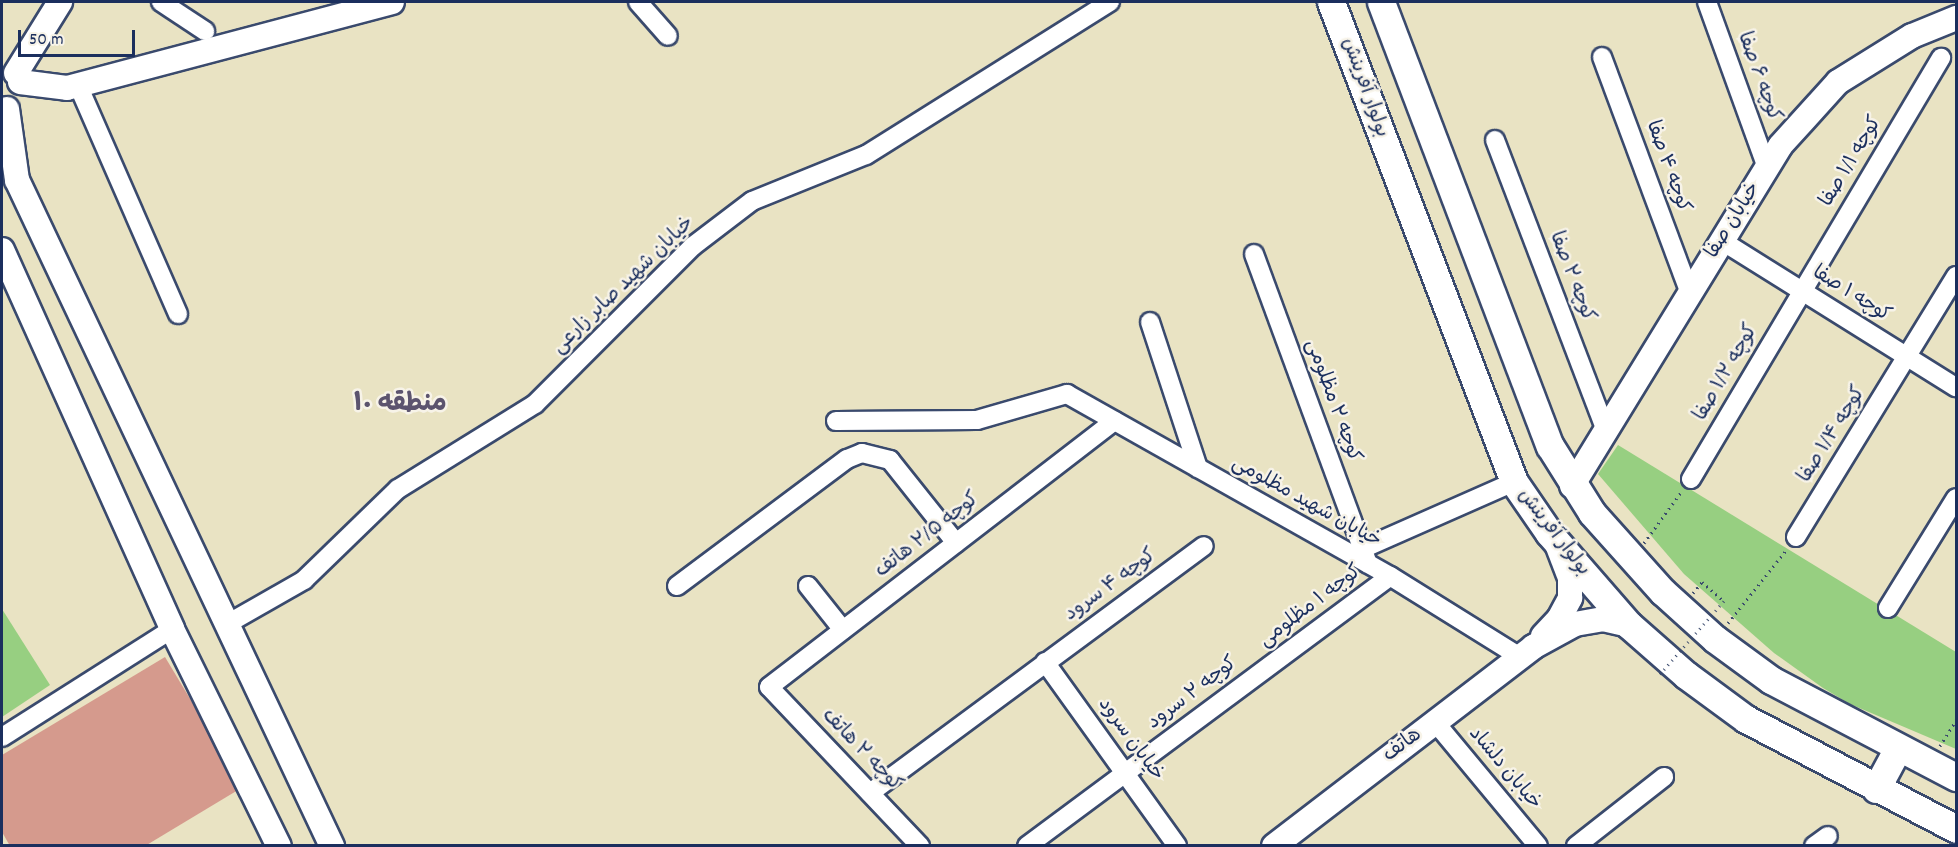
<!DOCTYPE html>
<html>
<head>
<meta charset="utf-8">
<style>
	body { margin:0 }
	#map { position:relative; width:1958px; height:847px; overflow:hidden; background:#e9e3c3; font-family:Dekko,"Playpen Sans Arabic",sans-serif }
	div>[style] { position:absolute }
	.green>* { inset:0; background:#97cf81 }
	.building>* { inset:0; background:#d59a8d }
	.path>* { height:3px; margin-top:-1.5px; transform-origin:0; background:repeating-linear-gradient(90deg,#3a4a6d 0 1.5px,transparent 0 6px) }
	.roads { filter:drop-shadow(2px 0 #3a4a6d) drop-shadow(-2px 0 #3a4a6d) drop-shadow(0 2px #3a4a6d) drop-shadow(0 -2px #3a4a6d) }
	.street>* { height:18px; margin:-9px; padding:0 9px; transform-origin:9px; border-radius:9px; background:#fff }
	.secondary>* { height:24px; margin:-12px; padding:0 12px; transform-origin:12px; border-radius:12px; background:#fff }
	.primary>* { height:27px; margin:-13.5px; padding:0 13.5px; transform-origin:13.5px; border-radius:13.5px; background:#fff }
	.path-bridge>* { height:3px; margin-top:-1.5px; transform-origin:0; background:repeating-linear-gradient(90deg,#3a4a6d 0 1.5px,transparent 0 6px) }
	span { translate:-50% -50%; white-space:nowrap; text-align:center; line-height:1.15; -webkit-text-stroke:5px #f7f3e8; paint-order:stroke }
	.street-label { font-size:20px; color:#1b2f5e }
	.district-label { font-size:26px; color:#5c546e; font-weight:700 }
	.frame { position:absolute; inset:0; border:3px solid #1b2f5e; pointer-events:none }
	.scale { position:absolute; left:18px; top:30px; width:117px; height:27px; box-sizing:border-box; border:3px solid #1b2f5e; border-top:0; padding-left:8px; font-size:18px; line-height:21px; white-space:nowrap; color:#1b2f5e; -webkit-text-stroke:4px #f7f3e8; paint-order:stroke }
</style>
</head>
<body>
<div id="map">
	<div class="green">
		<i style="clip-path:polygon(1618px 445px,1956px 652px,1956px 749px,1850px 704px,1823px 688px,1774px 653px,1684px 574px,1598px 474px)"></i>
		<i style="clip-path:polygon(2px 609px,50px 685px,2px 717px)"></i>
	</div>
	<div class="building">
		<i style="clip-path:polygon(165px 657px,243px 787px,145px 846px,10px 846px,2px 832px,2px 755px)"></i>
	</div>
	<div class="path">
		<i style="left:1644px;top:543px;width:63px;rotate:-54deg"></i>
		<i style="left:1693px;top:593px;width:14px;rotate:-51deg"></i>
		<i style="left:1702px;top:582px;width:29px;rotate:41deg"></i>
		<i style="left:1728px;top:623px;width:95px;rotate:-51.4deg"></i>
		<i style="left:1940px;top:746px;width:31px;rotate:-58deg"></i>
	</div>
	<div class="roads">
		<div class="street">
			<i style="left:161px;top:2px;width:53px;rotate:33.4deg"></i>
			<i style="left:638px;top:2px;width:45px;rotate:48.6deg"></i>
			<i style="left:1707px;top:2px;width:177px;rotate:70.1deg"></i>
			<i style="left:1602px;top:57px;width:252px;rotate:69.6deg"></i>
			<i style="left:78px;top:85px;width:250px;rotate:66.4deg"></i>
			<i style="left:1495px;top:140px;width:311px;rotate:69.1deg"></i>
			<i style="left:1722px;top:241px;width:276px;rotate:32deg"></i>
			<i style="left:1254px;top:254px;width:330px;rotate:69.8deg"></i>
			<i style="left:1150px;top:322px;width:154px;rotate:71.8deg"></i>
			<i style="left:836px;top:421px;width:141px;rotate:-0.4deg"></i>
			<i style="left:977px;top:420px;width:94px;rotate:-16.1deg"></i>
			<i style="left:1067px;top:394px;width:371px;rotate:29.4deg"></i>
			<i style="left:1390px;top:576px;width:153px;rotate:31.9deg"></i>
			<i style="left:1691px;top:479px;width:490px;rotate:-59.3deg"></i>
			<i style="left:1796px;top:537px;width:306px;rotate:-58.5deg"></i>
			<i style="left:1362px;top:549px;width:166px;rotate:-23.8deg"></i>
			<i style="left:677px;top:586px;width:212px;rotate:-36.8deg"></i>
			<i style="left:847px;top:459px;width:16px;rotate:-22deg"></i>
			<i style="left:862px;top:453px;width:29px;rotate:14deg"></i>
			<i style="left:890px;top:460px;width:106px;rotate:51.5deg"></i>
			<i style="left:808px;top:586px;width:56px;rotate:51.5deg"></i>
			<i style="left:1888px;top:608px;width:129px;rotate:-58.3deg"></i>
			<i style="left:227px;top:624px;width:89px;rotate:-29.7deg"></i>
			<i style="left:304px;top:580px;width:131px;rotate:-44.1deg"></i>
			<i style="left:398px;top:489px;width:161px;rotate:-31.8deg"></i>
			<i style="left:535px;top:404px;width:223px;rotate:-45deg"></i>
			<i style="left:693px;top:246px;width:74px;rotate:-37.3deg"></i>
			<i style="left:752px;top:201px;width:123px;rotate:-22deg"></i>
			<i style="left:866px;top:155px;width:288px;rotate:-32.1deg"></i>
			<i style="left:1045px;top:662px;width:226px;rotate:54.3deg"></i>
			<i style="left:1435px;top:722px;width:161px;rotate:50.3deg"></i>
			<i style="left:2px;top:737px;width:201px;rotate:-32.4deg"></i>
			<i style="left:870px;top:793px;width:415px;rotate:-36.5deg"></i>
			<i style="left:920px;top:846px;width:219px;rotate:-133.5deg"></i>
			<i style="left:769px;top:687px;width:436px;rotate:-37.6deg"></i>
			<i style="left:1027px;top:846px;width:452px;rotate:-36.6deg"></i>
			<i style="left:1576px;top:846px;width:112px;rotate:-38.1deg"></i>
			<i style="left:1814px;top:846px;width:17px;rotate:-36deg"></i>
		</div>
		<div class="secondary">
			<i style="left:16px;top:73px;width:84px;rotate:-58.2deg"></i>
			<i style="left:20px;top:82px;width:47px;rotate:7.3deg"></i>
			<i style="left:67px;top:88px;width:336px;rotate:-14.8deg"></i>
			<i style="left:7px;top:109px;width:72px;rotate:82deg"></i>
			<i style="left:17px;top:180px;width:737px;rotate:64.69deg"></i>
			<i style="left:2px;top:250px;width:415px;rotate:65.8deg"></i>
			<i style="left:172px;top:629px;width:242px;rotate:63.8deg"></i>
			<i style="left:1572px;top:486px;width:399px;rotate:-58.5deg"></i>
			<i style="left:1780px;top:146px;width:86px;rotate:-47.8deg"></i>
			<i style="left:1838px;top:82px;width:87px;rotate:-31.9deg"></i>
			<i style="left:1912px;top:36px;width:48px;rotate:-22.2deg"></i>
			<i style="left:1543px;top:636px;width:23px;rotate:-47deg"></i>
			<i style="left:1559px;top:619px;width:24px;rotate:-62deg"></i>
			<i style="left:1570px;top:598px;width:20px;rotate:-90deg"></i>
			<i style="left:1570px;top:578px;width:33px;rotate:-111deg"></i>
			<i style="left:1274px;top:846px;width:327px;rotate:-37.5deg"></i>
			<i style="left:1533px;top:647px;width:48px;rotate:-28.7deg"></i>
			<i style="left:1575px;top:624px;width:28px;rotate:-10deg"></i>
			<i style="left:1603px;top:619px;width:27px;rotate:13deg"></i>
		</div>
		<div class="primary">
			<i style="left:1331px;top:2px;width:514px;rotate:69.13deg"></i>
			<i style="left:1514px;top:482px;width:62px;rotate:55.5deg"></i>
			<i style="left:1549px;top:533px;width:122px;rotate:49deg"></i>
			<i style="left:1629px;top:625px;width:76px;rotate:41.3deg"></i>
			<i style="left:1686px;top:675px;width:74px;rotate:36.3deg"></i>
			<i style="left:1746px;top:719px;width:237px;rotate:27.6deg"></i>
			<i style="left:1381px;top:2px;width:475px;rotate:69.2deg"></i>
			<i style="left:1550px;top:446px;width:79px;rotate:57.9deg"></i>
			<i style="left:1592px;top:513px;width:106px;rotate:48.1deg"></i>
			<i style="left:1663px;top:592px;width:70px;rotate:42.1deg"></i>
			<i style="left:1715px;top:639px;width:69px;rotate:36.2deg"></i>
			<i style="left:1771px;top:680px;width:209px;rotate:27.7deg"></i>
			<i style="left:1876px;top:789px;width:47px;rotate:-61.8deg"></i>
		</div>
	</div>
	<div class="path-bridge">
		<i style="left:1660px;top:674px;width:97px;rotate:-48.8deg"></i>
	</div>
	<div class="street-label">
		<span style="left:1758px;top:77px;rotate:70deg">کوچه ۶ صفا</span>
		<span style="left:1364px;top:88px;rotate:70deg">بولوار آفرینش</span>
		<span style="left:1852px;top:162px;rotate:-59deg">کوچه ۱/۱ صفا</span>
		<span style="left:1667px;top:167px;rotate:70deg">کوچه ۴ صفا</span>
		<span style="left:1734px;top:221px;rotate:-58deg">خیابان صفا</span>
		<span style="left:1571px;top:277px;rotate:69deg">کوچه ۲ صفا</span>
		<span style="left:624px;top:286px;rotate:-44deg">خیابان شهید صابر زارعی</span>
		<span style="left:1851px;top:295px;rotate:32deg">کوچه ۱ صفا</span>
		<span style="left:1727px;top:373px;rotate:-60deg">کوچه ۱/۲ صفا</span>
		<span style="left:1332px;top:401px;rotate:70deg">کوچه ۲ مظلومی</span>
		<span style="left:1833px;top:435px;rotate:-58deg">کوچه ۱/۴ صفا</span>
		<span style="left:1306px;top:503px;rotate:29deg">خیابان شهید مظلومی</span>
		<span style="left:1553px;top:533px;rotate:52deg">بولوار آفرینش</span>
		<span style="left:928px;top:536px;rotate:-38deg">کوچه ۲/۵ هاتف</span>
		<span style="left:1111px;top:586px;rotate:-36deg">کوچه ۴ سرود</span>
		<span style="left:1311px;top:607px;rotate:-37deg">کوچه ۱ مظلومی</span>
		<span style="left:1193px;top:694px;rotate:-37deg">کوچه ۲ سرود</span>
		<span style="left:1130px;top:740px;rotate:54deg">خیابان سرود</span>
		<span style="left:1403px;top:746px;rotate:-37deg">هاتف</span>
		<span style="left:861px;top:751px;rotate:46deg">کوچه ۲ هاتف</span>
		<span style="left:1504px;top:769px;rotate:50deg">خیابان دلشاد</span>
	</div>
	<div class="district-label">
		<span style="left:400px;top:405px">منطقه ۱۰</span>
	</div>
	<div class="frame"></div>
	<div class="scale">50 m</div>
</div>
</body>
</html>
